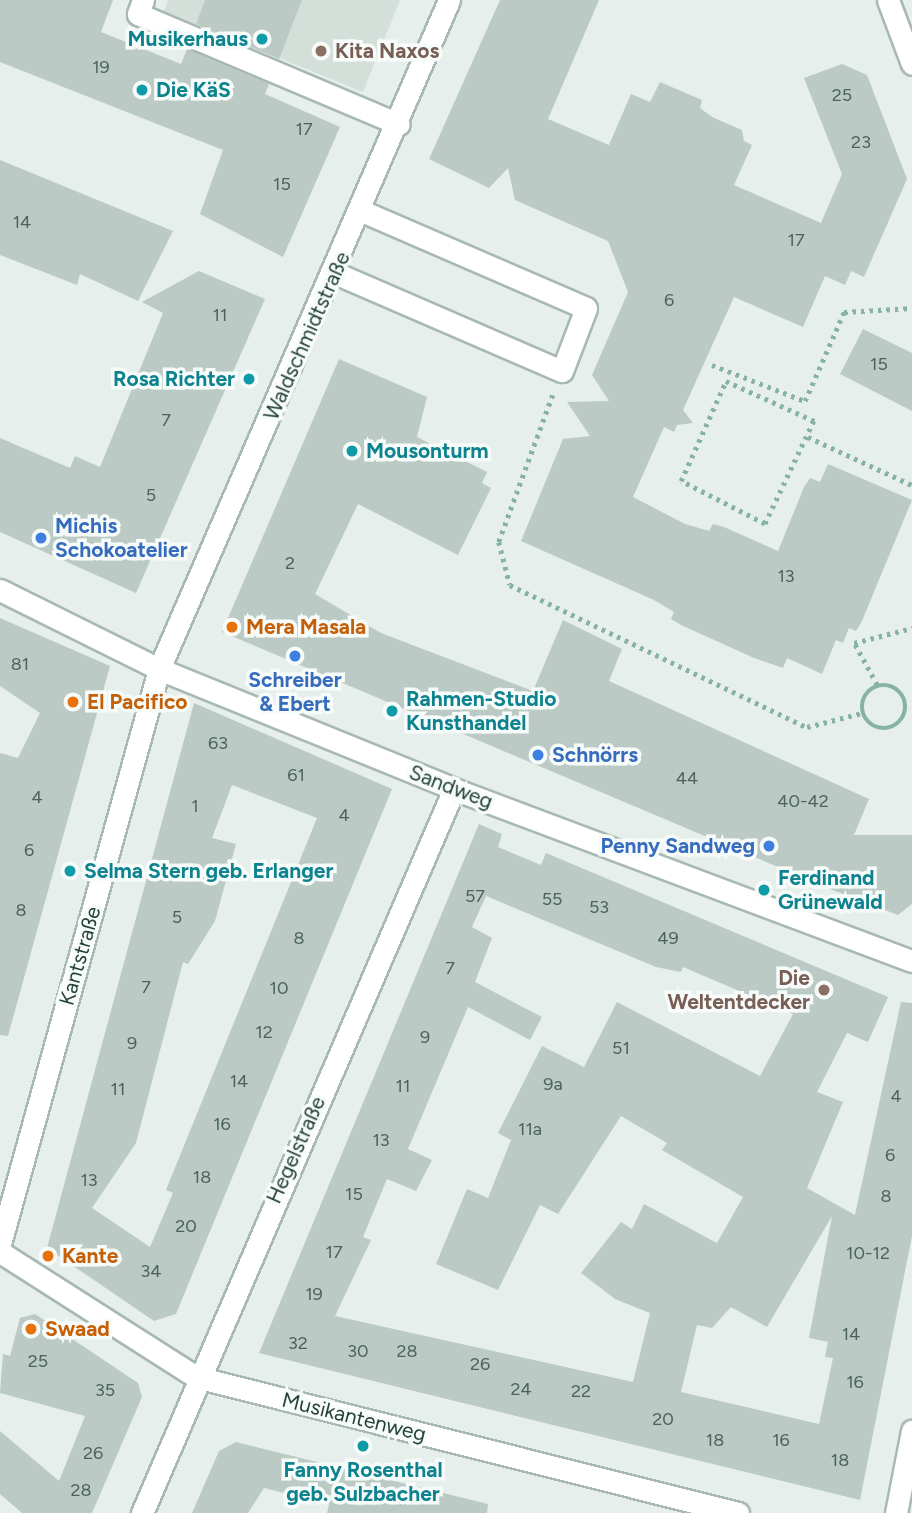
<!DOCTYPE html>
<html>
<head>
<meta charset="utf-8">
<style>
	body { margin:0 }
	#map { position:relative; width:912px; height:1513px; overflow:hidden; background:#e6efeb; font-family:Figtree,sans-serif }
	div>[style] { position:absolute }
	.built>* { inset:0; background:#d4dfda }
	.building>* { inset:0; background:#bbcac4 }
	.path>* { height:4.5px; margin-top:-2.25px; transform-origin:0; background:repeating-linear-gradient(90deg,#86b3a5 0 3.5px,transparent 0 8.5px) }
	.path>.ring { margin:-2.25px; padding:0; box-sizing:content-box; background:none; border:4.5px solid #86b3a5; border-radius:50% }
	.roads { filter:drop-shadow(2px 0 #a8b8b2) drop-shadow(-2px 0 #a8b8b2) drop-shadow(0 2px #a8b8b2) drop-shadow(0 -2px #a8b8b2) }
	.minor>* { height:21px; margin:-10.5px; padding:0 10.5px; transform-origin:10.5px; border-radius:10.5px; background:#fff }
	.dots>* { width:19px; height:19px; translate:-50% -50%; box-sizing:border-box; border:4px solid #f7fbf9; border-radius:50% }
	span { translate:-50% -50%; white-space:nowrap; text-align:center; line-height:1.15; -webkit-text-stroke:7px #f7fbf9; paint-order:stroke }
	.number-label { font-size:18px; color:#4a645c }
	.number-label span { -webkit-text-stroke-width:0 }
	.culture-label { font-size:21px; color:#0d838f; font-weight:700 }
	.right { translate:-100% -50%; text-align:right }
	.left { translate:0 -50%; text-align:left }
	.education-label { font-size:21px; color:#785e54; font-weight:700 }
	.street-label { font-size:21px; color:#24423a }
	.shop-label { font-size:21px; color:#366cbe; font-weight:700 }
	.food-label { font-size:21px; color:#c56008; font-weight:700 }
</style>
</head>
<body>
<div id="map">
	<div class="built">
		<i style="clip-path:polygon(168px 0,400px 0,363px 92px,164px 11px)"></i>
	</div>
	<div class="building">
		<i style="clip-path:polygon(0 0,113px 0,101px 32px,181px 64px,187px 49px,269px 84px,265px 94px,340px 127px,283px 257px,200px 214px,223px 150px,0 62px)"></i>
		<i style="clip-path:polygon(205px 0,302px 0,279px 59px,196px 24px)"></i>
		<i style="clip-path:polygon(500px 0,599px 0,548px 119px,609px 145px,631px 94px,650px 102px,660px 82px,702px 100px,700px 108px,712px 117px,742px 130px,744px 141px,752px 145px,734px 185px,821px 223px,842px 174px,804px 78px,842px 64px,867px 75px,907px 179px,864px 277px,851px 271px,845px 285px,825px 276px,803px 327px,734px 297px,683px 410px,693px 423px,677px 425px,674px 432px,664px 427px,633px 497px,685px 524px,709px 531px,713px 524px,724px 527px,778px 551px,804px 487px,810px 478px,820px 482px,828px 464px,912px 500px,862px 621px,856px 631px,849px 628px,843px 643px,836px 640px,822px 674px,787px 658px,783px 668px,754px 658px,681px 625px,671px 619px,674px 612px,654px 600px,521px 541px,563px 439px,590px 436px,567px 402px,609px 401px,592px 375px,628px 292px,608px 241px,515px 200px,508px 168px,489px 188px,429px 159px)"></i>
		<i style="clip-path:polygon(0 160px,173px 231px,138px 301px,80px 274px,77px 285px,0 255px)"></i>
		<i style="clip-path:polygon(199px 271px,265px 299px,136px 593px,0 532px,0 438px,70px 468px,75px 456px,100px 467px,163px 313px,142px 302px)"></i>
		<i style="clip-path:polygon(863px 329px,912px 353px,912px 411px,840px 374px)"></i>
		<i style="clip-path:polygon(339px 359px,427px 397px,417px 437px,487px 472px,482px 483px,491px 488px,458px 555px,358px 504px,315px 594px,381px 633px,533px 691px,563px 620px,622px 649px,609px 681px,869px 799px,854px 835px,912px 835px,912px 904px,898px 915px,830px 889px,222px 632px)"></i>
		<i style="clip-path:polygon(0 618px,110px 666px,8px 1036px,0 1035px,0 753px,18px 758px,40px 713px,0 686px)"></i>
		<i style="clip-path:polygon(evenodd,194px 703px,392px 789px,176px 1314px,154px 1321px,47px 1248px,194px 703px,232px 785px,317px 818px,166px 1190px,173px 1193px,150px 1247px,92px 1208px,136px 1143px,183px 962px,188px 964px,215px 921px,236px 844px,212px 838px,232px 785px)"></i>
		<i style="clip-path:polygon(evenodd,479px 824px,502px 834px,498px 847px,541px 865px,546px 853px,888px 997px,868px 1042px,847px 1033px,817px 1092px,843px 1102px,807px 1188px,855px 1215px,901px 1002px,912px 1003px,912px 1236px,860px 1500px,259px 1353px,479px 824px,486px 896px,656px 967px,681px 972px,683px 967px,793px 1014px,760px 1076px,617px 1002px,584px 1067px,542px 1046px,498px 1133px,511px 1140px,488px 1198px,467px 1189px,436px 1264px,498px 1290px,540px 1205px,558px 1214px,621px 1116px,667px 1143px,662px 1150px,743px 1197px,717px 1243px,644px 1204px,632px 1229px,621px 1222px,581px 1273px,615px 1299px,650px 1313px,633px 1382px,335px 1316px,371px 1240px,363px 1237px,387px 1179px,416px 1191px,432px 1160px,408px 1149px,468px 1007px,530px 1040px,542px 1017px,475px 982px,492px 938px,472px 927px,486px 896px,479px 824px,832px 1216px,809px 1338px,828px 1342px,825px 1357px,833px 1358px,819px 1424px,681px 1392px,697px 1325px,712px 1328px,731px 1307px,767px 1327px,832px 1216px)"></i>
		<i style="clip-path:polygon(35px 1314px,138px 1383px,142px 1397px,92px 1513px,22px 1513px,0 1494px,0 1431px,59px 1481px,85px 1416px,0 1393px,3px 1354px,10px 1356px,20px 1318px)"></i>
		<i style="clip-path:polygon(236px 1442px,488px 1504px,487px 1513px,327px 1513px,329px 1504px,264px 1488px,248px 1513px,192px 1513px,219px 1451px)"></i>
	</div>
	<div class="path">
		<i style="left:712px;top:365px;width:100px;rotate:21.2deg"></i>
		<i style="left:805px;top:401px;width:97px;rotate:-66.3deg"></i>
		<i style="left:844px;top:312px;width:68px;rotate:-3.4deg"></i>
		<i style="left:726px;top:381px;width:97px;rotate:24.4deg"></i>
		<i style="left:814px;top:421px;width:114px;rotate:115.4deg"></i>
		<i style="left:765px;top:524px;width:94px;rotate:-152.9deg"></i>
		<i style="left:681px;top:481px;width:110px;rotate:-65.8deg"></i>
		<i style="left:553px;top:395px;width:157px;rotate:110.2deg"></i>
		<i style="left:499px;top:542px;width:44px;rotate:75.7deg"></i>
		<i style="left:510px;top:585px;width:329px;rotate:25.6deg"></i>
		<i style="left:807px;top:727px;width:57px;rotate:-14.3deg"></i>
		<i style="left:808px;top:437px;width:115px;rotate:24.8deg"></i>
		<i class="ring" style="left:862px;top:685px;width:39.5px;height:39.5px"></i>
		<i style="left:877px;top:685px;width:48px;rotate:-118.7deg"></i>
		<i style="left:854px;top:643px;width:60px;rotate:-14.5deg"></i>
	</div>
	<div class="roads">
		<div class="minor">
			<i style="left:143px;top:0;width:15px;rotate:110deg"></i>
			<i style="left:138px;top:14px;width:283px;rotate:22.9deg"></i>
			<i style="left:888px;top:0;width:68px;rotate:69.4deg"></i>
			<i style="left:335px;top:273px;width:247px;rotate:23.4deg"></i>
			<i style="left:562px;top:371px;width:67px;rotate:-69.1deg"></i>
			<i style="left:586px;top:308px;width:244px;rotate:-156.6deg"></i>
			<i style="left:0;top:590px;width:178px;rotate:26.4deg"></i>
			<i style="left:159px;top:669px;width:318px;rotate:22.1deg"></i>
			<i style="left:454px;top:789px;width:489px;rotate:20.6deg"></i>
			<i style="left:0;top:1244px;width:597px;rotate:-74.54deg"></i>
			<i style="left:159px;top:669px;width:729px;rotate:-66.56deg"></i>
			<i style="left:0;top:1252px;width:232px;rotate:32.5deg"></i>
			<i style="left:196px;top:1377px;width:559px;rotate:14.09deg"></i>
			<i style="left:142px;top:1513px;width:788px;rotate:-66.69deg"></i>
			<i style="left:896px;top:1513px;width:84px;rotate:-79deg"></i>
		</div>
	</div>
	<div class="dots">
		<i style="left:262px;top:39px;background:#0f9aa8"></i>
		<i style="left:321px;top:51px;background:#8d6e63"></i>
		<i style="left:142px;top:90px;background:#0f9aa8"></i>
		<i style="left:249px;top:379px;background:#0f9aa8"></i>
		<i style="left:352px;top:451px;background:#0f9aa8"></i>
		<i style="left:41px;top:538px;background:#3f7fe0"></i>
		<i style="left:232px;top:627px;background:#e8710a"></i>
		<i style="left:295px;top:656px;background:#3f7fe0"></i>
		<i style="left:73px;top:702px;background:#e8710a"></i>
		<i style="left:392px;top:711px;background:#0f9aa8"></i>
		<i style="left:538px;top:755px;background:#3f7fe0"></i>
		<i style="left:769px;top:846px;background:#3f7fe0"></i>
		<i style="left:70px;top:871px;background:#0f9aa8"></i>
		<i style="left:764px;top:890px;background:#0f9aa8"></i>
		<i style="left:824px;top:990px;background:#8d6e63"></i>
		<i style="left:48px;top:1256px;background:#e8710a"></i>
		<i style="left:31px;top:1329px;background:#e8710a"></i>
		<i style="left:363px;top:1446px;background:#0f9aa8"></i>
	</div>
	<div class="number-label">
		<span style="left:101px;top:67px">19</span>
		<span style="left:842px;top:95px">25</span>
		<span style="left:304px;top:129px">17</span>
		<span style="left:861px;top:142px">23</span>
		<span style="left:282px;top:184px">15</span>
		<span style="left:22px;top:222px">14</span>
		<span style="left:796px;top:240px">17</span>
		<span style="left:669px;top:300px">6</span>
		<span style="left:220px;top:315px">11</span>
		<span style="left:879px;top:364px">15</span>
		<span style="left:166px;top:420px">7</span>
		<span style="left:151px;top:495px">5</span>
		<span style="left:290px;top:563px">2</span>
		<span style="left:786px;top:576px">13</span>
		<span style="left:20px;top:664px">81</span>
		<span style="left:218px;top:743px">63</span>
		<span style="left:296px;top:775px">61</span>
		<span style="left:687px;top:778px">44</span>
		<span style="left:37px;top:797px">4</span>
		<span style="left:803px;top:801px">40-42</span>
		<span style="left:195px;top:806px">1</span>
		<span style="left:344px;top:815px">4</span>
		<span style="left:29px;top:850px">6</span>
		<span style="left:475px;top:896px">57</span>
		<span style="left:552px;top:899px">55</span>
		<span style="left:599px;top:907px">53</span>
		<span style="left:21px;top:910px">8</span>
		<span style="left:177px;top:917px">5</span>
		<span style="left:299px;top:938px">8</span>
		<span style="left:668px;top:938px">49</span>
		<span style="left:450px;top:968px">7</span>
		<span style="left:146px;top:987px">7</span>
		<span style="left:279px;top:988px">10</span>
		<span style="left:264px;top:1032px">12</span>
		<span style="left:425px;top:1037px">9</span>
		<span style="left:132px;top:1043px">9</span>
		<span style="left:621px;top:1048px">51</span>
		<span style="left:239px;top:1081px">14</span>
		<span style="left:553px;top:1084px">9a</span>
		<span style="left:403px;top:1086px">11</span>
		<span style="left:118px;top:1089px">11</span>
		<span style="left:896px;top:1096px">4</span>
		<span style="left:222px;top:1124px">16</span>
		<span style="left:530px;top:1129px">11a</span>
		<span style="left:381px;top:1140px">13</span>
		<span style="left:890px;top:1155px">6</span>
		<span style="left:202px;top:1177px">18</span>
		<span style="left:89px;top:1180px">13</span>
		<span style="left:354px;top:1194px">15</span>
		<span style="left:886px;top:1196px">8</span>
		<span style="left:186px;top:1226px">20</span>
		<span style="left:334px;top:1252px">17</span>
		<span style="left:868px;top:1253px">10-12</span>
		<span style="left:151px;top:1271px">34</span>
		<span style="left:314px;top:1294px">19</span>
		<span style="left:851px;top:1334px">14</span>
		<span style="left:298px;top:1343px">32</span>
		<span style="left:358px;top:1351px">30</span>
		<span style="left:407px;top:1351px">28</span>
		<span style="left:38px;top:1361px">25</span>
		<span style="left:480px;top:1364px">26</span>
		<span style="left:855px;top:1382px">16</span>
		<span style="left:521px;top:1389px">24</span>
		<span style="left:105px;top:1390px">35</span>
		<span style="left:581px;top:1391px">22</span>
		<span style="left:663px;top:1419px">20</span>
		<span style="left:715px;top:1440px">18</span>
		<span style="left:781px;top:1440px">16</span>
		<span style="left:93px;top:1453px">26</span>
		<span style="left:840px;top:1460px">18</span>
		<span style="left:81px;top:1490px">28</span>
	</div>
	<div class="culture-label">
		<span class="right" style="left:248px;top:39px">Musikerhaus</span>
		<span class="left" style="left:156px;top:90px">Die KäS</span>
		<span class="right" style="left:235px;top:379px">Rosa Richter</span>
		<span class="left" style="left:366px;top:451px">Mousonturm</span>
		<span class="left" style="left:406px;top:711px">Rahmen-Studio<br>Kunsthandel</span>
		<span class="left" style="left:84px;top:871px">Selma Stern geb. Erlanger</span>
		<span class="left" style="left:778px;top:890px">Ferdinand<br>Grünewald</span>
		<span style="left:363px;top:1482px">Fanny Rosenthal<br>geb. Sulzbacher</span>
	</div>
	<div class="education-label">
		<span class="left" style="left:335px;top:51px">Kita Naxos</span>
		<span class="right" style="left:810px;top:990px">Die<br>Weltentdecker</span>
	</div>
	<div class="street-label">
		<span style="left:307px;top:336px;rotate:-66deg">Waldschmidtstraße</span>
		<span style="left:451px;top:787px;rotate:21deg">Sandweg</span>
		<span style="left:80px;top:956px;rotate:-74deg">Kantstraße</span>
		<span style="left:296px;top:1150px;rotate:-66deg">Hegelstraße</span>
		<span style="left:354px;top:1417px;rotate:14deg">Musikantenweg</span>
	</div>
	<div class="shop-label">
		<span class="left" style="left:55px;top:538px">Michis<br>Schokoatelier</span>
		<span style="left:295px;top:692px">Schreiber<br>&amp; Ebert</span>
		<span class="left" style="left:552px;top:755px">Schnörrs</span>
		<span class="right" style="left:755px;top:846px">Penny Sandweg</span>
	</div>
	<div class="food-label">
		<span class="left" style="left:246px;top:627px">Mera Masala</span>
		<span class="left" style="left:87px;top:702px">El Pacifico</span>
		<span class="left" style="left:62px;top:1256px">Kante</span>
		<span class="left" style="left:45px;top:1329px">Swaad</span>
	</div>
</div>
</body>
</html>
